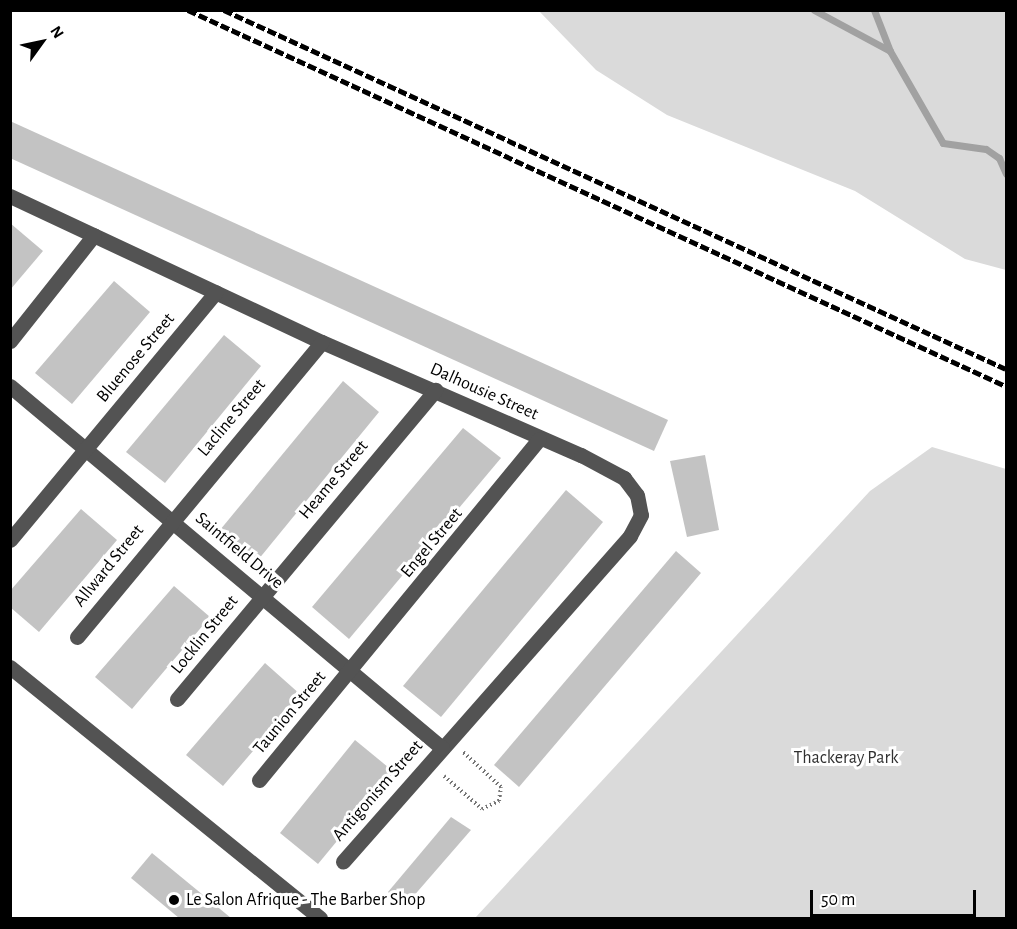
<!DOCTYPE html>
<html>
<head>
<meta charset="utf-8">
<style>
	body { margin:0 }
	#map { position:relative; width:1017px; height:929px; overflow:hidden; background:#fff; font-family:"Alegreya Sans",sans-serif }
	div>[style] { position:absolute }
	.green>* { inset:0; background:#dadada }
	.stream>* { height:7px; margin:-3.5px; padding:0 3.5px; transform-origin:3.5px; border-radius:3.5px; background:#a1a1a1 }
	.building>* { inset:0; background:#c3c3c3 }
	.path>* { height:4px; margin-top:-2px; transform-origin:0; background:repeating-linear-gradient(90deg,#757575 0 1.5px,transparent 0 4.5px) }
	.minor>* { height:15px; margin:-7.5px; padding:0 7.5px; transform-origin:7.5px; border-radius:7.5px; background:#535353 }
	.rail>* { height:4.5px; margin-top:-2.25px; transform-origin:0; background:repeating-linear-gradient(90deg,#000 0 9px,transparent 0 12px) }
	.dots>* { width:16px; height:16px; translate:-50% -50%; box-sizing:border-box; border:3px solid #fff; border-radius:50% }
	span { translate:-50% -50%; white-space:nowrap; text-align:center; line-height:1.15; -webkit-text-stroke:6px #fff; paint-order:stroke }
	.street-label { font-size:18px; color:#000 }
	.park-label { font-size:18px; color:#313131 }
	.poi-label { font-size:18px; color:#000 }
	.left { translate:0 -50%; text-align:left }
	.frame { position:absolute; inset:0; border:12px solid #000; pointer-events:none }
	.north { position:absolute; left:12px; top:12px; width:60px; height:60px; -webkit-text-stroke:4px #fff; paint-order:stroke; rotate:57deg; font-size:16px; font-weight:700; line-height:24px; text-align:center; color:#000 }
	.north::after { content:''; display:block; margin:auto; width:21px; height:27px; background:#000; clip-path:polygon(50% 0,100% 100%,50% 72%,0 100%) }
	.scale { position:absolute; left:810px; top:890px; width:166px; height:27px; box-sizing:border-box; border:3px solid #000; border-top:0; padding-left:8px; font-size:18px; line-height:21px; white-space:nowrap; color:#000; -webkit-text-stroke:4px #fff; paint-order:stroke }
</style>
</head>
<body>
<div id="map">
	<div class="green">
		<i style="clip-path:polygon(539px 11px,1006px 11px,1006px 270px,965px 259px,855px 191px,667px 115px,596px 70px)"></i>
		<i style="clip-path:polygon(932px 447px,1006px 469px,1006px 918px,475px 918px,870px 491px)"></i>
	</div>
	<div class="stream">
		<i style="left:814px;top:10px;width:86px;rotate:28.3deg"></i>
		<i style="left:890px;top:51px;width:106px;rotate:60.1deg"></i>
		<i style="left:943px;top:143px;width:43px;rotate:7.9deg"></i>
		<i style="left:986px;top:149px;width:16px;rotate:35deg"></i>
		<i style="left:999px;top:158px;width:17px;rotate:66deg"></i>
		<i style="left:874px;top:10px;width:44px;rotate:68.7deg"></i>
	</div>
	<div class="building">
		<i style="clip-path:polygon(10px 121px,668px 420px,654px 451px,10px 158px)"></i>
		<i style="clip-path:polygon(10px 223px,43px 251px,10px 290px)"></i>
		<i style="clip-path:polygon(114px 281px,150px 312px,72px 404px,35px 373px)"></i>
		<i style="clip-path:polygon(224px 335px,261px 366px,165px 483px,126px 452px)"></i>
		<i style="clip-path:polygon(343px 381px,379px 412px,258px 560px,220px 530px)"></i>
		<i style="clip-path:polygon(463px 428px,501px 458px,349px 639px,312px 607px)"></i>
		<i style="clip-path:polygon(705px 455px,719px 530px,687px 537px,670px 461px)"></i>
		<i style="clip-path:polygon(566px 490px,603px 522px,441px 717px,403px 686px)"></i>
		<i style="clip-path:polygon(81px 509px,117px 540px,39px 632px,10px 607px,10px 591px)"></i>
		<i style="clip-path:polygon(676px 551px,701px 573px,519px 787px,494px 765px)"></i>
		<i style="clip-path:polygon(174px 586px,210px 617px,132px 709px,95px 677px)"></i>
		<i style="clip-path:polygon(265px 663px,301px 695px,223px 786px,186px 755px)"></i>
		<i style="clip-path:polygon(355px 740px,394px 772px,318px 864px,280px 833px)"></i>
		<i style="clip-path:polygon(451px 817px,471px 830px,405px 906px,388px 892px)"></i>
		<i style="clip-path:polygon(152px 853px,231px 918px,179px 918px,131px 878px)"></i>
	</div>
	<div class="path">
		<i style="left:444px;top:776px;width:50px;rotate:41deg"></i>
		<i style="left:482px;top:809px;width:19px;rotate:-25deg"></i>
		<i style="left:499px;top:801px;width:14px;rotate:-82deg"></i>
		<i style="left:501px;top:787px;width:52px;rotate:-137.4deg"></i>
	</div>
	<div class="minor">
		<i style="left:10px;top:196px;width:344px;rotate:25.1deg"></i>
		<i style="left:322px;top:342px;width:283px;rotate:23.6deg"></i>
		<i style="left:581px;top:455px;width:49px;rotate:28.1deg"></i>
		<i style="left:624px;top:478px;width:21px;rotate:53deg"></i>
		<i style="left:637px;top:495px;width:20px;rotate:79deg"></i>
		<i style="left:641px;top:515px;width:24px;rotate:118deg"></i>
		<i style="left:630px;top:536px;width:434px;rotate:131.4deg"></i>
		<i style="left:10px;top:341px;width:135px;rotate:-51.6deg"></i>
		<i style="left:10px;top:386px;width:564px;rotate:39.96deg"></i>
		<i style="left:10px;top:540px;width:322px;rotate:-50.3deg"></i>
		<i style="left:77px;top:637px;width:383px;rotate:-50.3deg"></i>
		<i style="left:10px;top:667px;width:399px;rotate:39deg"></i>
		<i style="left:177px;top:699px;width:403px;rotate:-50.1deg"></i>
		<i style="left:259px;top:780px;width:441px;rotate:-50.6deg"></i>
	</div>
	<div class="rail">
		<i style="left:188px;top:10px;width:900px;rotate:24.69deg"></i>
		<i style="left:224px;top:10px;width:860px;rotate:24.66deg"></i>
	</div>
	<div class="dots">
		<i style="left:174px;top:900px;background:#000"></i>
	</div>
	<div class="street-label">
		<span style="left:136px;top:358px;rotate:-50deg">Bluenose Street</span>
		<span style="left:484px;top:392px;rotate:24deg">Dalhousie Street</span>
		<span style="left:232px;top:418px;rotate:-50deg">Lacline Street</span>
		<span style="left:334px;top:480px;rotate:-50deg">Heame Street</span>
		<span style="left:432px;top:543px;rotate:-50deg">Engel Street</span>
		<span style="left:239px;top:551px;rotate:40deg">Saintfield Drive</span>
		<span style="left:109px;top:566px;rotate:-51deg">Allward Street</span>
		<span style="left:205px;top:635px;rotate:-51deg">Locklin Street</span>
		<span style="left:290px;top:713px;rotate:-50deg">Taunion Street</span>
		<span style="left:378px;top:791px;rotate:-49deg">Antigonism Street</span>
	</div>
	<div class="park-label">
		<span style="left:846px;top:758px">Thackeray Park</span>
	</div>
	<div class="poi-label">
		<span class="left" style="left:186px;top:900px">Le Salon Afrique - The Barber Shop</span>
	</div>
	<div class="frame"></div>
	<div class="north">N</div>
	<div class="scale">50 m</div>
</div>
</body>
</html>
